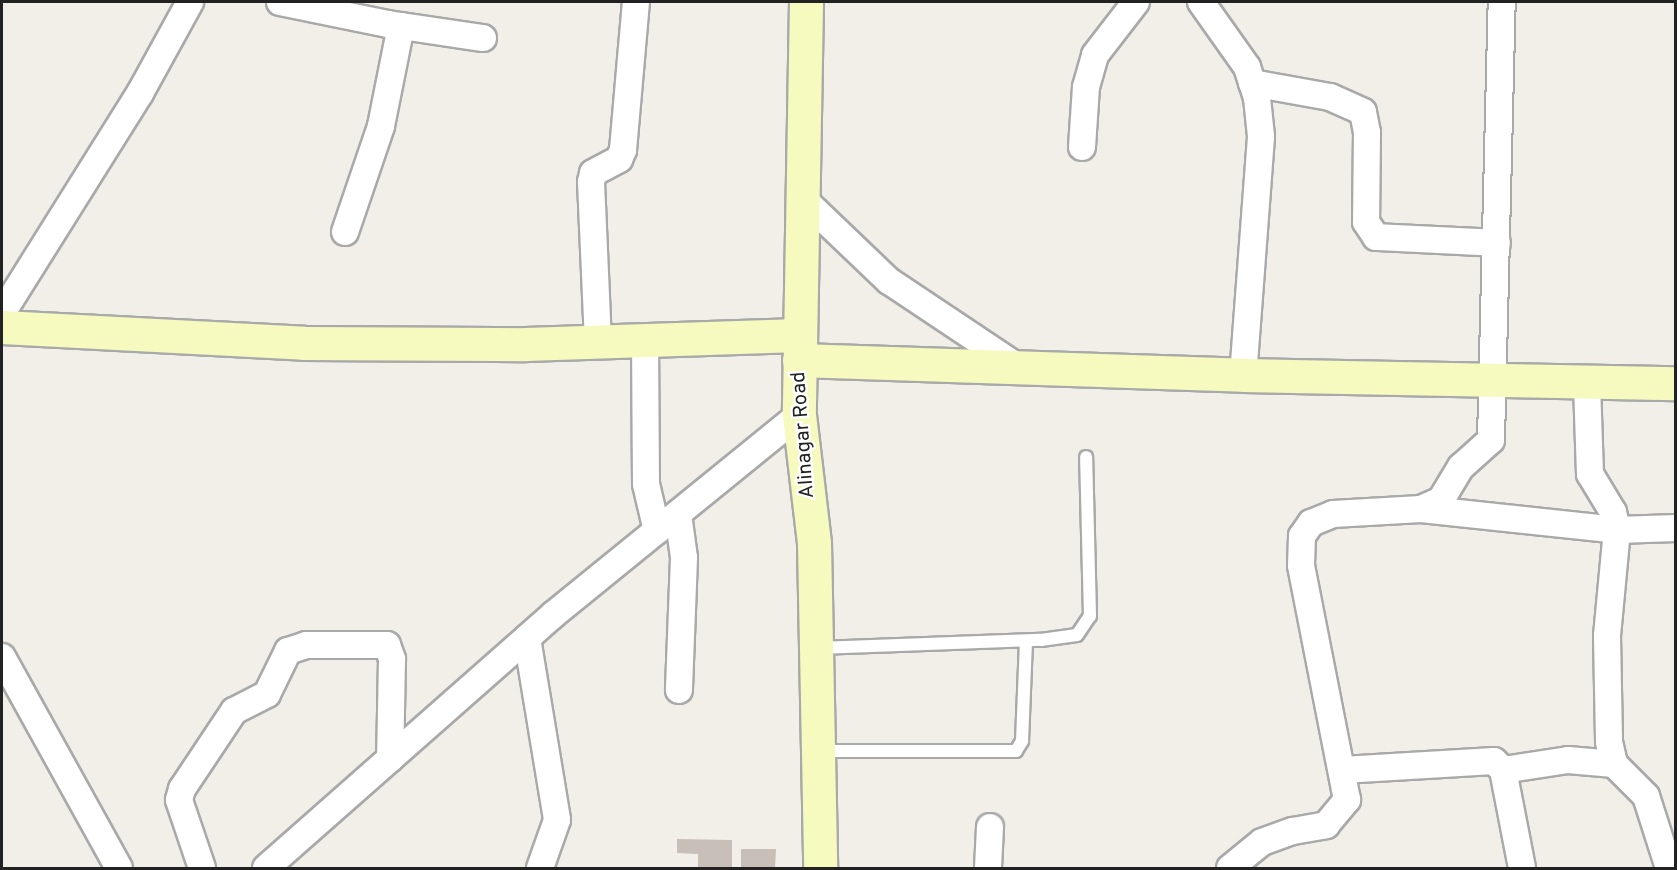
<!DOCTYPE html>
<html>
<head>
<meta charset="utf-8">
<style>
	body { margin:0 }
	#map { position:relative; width:1677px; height:870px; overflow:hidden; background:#f2efe9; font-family:Overpass,sans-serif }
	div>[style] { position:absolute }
	.building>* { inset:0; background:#c7bfb8 }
	.roads { filter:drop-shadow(2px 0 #a9a9a9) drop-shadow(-2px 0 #a9a9a9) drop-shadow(0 2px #a9a9a9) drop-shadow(0 -2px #a9a9a9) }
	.lane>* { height:12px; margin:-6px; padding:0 6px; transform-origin:6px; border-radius:6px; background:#fff }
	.street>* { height:26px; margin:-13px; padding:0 13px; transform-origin:13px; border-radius:13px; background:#fff }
	.secondary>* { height:33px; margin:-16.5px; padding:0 16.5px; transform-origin:16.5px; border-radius:16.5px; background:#f7fabf }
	span { translate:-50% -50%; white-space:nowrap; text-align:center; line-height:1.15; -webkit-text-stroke:4.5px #fff; paint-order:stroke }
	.street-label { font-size:20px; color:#222 }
	.frame { position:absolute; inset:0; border:3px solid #222; pointer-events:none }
</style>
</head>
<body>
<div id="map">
	<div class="building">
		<i style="clip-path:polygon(677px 839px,732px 840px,732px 868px,698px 868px,698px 854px,677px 853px)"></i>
		<i style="clip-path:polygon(741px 849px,776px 849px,775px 868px,741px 868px)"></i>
	</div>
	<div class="roads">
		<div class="lane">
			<i style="left:818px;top:648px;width:223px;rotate:-2.1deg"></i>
			<i style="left:1041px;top:640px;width:36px;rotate:-8deg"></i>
			<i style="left:1077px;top:635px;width:23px;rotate:-56deg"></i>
			<i style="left:1090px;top:616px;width:159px;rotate:-91.4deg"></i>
			<i style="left:820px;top:751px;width:196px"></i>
			<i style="left:1016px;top:751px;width:12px;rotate:-59deg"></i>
			<i style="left:1022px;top:741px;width:100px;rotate:-87.7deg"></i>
		</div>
		<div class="street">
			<i style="left:280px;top:2px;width:110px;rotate:11.5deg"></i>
			<i style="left:388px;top:24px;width:96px;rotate:8.4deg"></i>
			<i style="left:1201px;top:2px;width:80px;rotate:54.7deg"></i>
			<i style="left:1247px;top:67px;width:33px;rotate:72deg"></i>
			<i style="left:1257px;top:98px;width:39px;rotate:84deg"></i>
			<i style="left:1261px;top:137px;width:239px;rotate:94.3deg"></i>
			<i style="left:1252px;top:83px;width:79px;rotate:10.2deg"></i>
			<i style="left:1330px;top:97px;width:36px;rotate:24deg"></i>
			<i style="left:1363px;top:112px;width:20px;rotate:79deg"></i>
			<i style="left:1367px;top:132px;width:90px;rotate:90.6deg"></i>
			<i style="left:1366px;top:222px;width:18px;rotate:56deg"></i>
			<i style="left:1376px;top:237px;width:121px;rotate:2.8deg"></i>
			<i style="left:1082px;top:147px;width:60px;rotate:-86.2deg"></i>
			<i style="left:1086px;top:87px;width:33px;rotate:-74deg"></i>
			<i style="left:1095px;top:55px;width:67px;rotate:-52.3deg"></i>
			<i style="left:802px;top:198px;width:120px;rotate:43.7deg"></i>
			<i style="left:889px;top:281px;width:155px;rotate:33.7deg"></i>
			<i style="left:345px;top:232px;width:112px;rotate:-71.2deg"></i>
			<i style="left:381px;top:126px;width:102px;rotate:-78.7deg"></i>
			<i style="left:2px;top:313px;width:260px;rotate:-57.9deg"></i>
			<i style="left:140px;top:93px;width:104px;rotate:-61.2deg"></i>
			<i style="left:645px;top:340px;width:144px;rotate:89.6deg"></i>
			<i style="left:646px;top:484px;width:48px;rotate:76.8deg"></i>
			<i style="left:598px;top:342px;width:160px;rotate:-92.5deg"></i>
			<i style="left:591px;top:182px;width:9px;rotate:-77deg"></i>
			<i style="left:593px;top:173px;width:30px;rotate:-28deg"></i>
			<i style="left:619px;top:159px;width:10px;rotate:-66deg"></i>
			<i style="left:623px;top:150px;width:149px;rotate:-85deg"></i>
			<i style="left:1587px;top:384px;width:90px;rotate:88.1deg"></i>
			<i style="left:1590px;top:474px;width:44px;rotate:58.8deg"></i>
			<i style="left:1613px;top:512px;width:18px;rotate:77deg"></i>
			<i style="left:1617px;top:530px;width:106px;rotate:95.4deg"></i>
			<i style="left:1607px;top:636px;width:106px;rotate:88.9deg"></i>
			<i style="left:1609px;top:742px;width:23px;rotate:77deg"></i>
			<i style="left:1614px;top:764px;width:45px;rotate:45deg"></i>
			<i style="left:1646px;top:796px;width:76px;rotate:72.3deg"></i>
			<i style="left:1421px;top:509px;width:22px;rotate:-24deg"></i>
			<i style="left:1441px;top:500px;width:39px;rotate:-59deg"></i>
			<i style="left:1461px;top:467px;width:40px;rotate:-42deg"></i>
			<i style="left:1491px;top:440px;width:438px;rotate:-88.6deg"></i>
			<i style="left:678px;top:514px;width:44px;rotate:82.2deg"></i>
			<i style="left:684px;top:558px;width:132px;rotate:92.2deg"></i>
			<i style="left:527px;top:638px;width:184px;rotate:80.6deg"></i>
			<i style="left:557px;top:820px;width:51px;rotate:109.5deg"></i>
			<i style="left:2px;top:657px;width:241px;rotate:61deg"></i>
			<i style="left:1342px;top:770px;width:152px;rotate:-3.4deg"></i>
			<i style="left:1494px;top:761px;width:13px;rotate:45deg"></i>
			<i style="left:1503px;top:770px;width:100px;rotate:79deg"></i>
			<i style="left:1503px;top:770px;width:66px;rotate:-8.7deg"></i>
			<i style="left:1568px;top:760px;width:46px;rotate:5deg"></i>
			<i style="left:202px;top:868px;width:72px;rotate:-108.7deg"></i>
			<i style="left:179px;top:800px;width:11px;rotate:-75deg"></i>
			<i style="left:182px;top:789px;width:94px;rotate:-56.3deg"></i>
			<i style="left:234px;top:711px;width:37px;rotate:-27deg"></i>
			<i style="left:267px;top:694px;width:48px;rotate:-64deg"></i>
			<i style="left:288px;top:651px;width:19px;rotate:-18deg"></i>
			<i style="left:306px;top:645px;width:81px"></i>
			<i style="left:387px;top:645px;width:15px;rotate:70deg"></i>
			<i style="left:392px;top:659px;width:100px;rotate:91.1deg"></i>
			<i style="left:266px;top:868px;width:383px;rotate:-41.4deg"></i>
			<i style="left:553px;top:615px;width:317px;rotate:-39.1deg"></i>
			<i style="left:988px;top:868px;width:41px;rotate:-87.2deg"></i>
			<i style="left:1230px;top:868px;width:41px;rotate:-39.1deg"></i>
			<i style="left:1262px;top:842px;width:33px;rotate:-20deg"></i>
			<i style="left:1293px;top:831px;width:34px;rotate:-10deg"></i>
			<i style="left:1326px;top:825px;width:33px;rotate:-50deg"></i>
			<i style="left:1347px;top:800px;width:239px;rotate:-101.1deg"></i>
			<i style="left:1301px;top:565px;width:29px;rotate:-88deg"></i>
			<i style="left:1302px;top:536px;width:16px;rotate:-55deg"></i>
			<i style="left:1311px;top:523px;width:24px;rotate:-22deg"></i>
			<i style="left:1333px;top:514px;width:88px;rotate:-3.3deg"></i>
			<i style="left:1421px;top:509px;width:197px;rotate:6.1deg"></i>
			<i style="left:1617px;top:530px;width:59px;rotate:-1.9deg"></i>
		</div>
		<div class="secondary">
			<i style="left:806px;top:2px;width:413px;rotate:91deg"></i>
			<i style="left:799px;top:415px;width:129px;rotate:83.3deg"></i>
			<i style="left:814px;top:543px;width:325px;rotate:88.9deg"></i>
			<i style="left:2px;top:327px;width:302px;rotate:3deg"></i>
			<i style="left:304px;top:343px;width:221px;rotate:0.3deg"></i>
			<i style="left:525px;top:344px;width:274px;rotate:-1.9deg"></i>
			<i style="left:799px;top:360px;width:444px;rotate:1.9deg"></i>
			<i style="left:1243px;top:375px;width:433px;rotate:1.1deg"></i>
		</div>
	</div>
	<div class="street-label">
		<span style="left:804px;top:435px;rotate:-94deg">Alinagar Road</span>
	</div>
	<div class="frame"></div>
</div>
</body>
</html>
